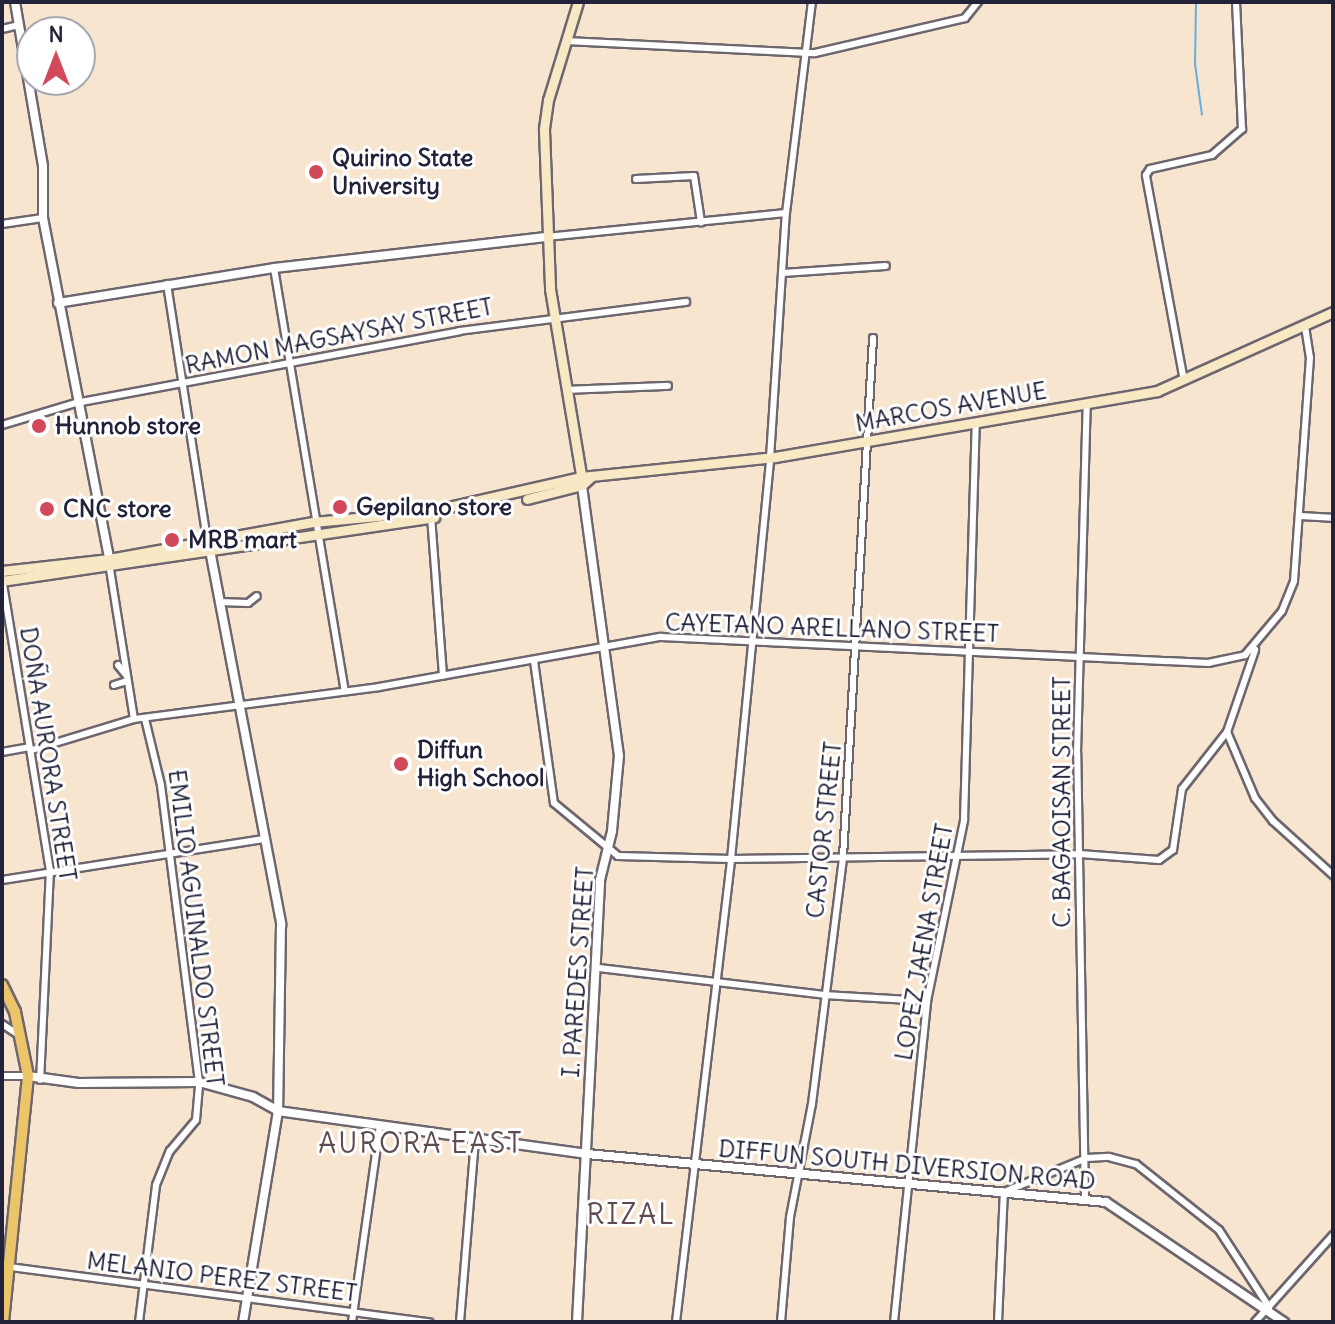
<!DOCTYPE html>
<html>
<head>
<meta charset="utf-8">
<style>
	body { margin:0 }
	#map { position:relative; width:1335px; height:1324px; overflow:hidden; background:#f7e5d0; font-family:Delius,sans-serif }
	div>[style] { position:absolute }
	.stream>* { height:2px; margin:-1px; padding:0 1px; transform-origin:1px; border-radius:1px; background:#66aedd }
	.roads { filter:drop-shadow(2px 0 #6d666f) drop-shadow(-2px 0 #6d666f) drop-shadow(0 2px #6d666f) drop-shadow(0 -2px #6d666f) }
	.minor>* { height:6px; margin:-3px; padding:0 3px; transform-origin:3px; border-radius:3px; background:#fff }
	.tertiary>* { height:8px; margin:-4px; padding:0 4px; transform-origin:4px; border-radius:4px; background:#fff }
	.secondary>* { height:9px; margin:-4.5px; padding:0 4.5px; transform-origin:4.5px; border-radius:4.5px; background:#f8e8c3 }
	.primary>* { height:10px; margin:-5px; padding:0 5px; transform-origin:5px; border-radius:5px; background:#edc569 }
	.dots>* { width:22px; height:22px; translate:-50% -50%; box-sizing:border-box; border:4px solid #fff; border-radius:50% }
	span { translate:-50% -50%; white-space:nowrap; text-align:center; line-height:1.15; -webkit-text-stroke:6px #fff; paint-order:stroke }
	.poi-label { font-size:24px; color:#22223b; font-weight:700 }
	.left { translate:0 -50%; text-align:left }
	.street-label { font-size:24px; color:#22223b }
	.quarter-label { font-size:28px; color:#5f4b4f; letter-spacing:2px }
	.frame { position:absolute; inset:0; border:4px solid #22223b; pointer-events:none }
	.north { position:absolute; left:16px; top:16px; width:80px; height:80px; box-sizing:border-box; background:#fff; border:2px solid #a7a7b1; border-radius:50%; rotate:0deg; font-size:22px; font-weight:700; line-height:32px; text-align:center; color:#22223b }
	.north::after { content:''; display:block; margin:auto; width:28px; height:36px; background:#d1495b; clip-path:polygon(50% 0,100% 100%,50% 72%,0 100%) }
</style>
</head>
<body>
<div id="map">
	<div class="stream">
		<i style="left:1196px;top:2px;width:62px;rotate:90.9deg"></i>
		<i style="left:1195px;top:64px;width:51px;rotate:82.2deg"></i>
	</div>
	<div class="roads">
		<div class="minor">
			<i style="left:2px;top:29px;width:18px;rotate:-13deg"></i>
			<i style="left:566px;top:41px;width:249px;rotate:2.8deg"></i>
			<i style="left:815px;top:53px;width:154px;rotate:-13.1deg"></i>
			<i style="left:965px;top:18px;width:21px;rotate:-51deg"></i>
			<i style="left:636px;top:179px;width:58px;rotate:-3deg"></i>
			<i style="left:694px;top:176px;width:47px;rotate:81.3deg"></i>
			<i style="left:2px;top:224px;width:41px;rotate:-8.3deg"></i>
			<i style="left:546px;top:237px;width:241px;rotate:-5.7deg"></i>
			<i style="left:274px;top:268px;width:426px;rotate:80.5deg"></i>
			<i style="left:782px;top:273px;width:104px;rotate:-3.9deg"></i>
			<i style="left:167px;top:284px;width:257px;rotate:81.1deg"></i>
			<i style="left:1184px;top:381px;width:209px;rotate:-100.5deg"></i>
			<i style="left:1146px;top:175px;width:7px;rotate:-56deg"></i>
			<i style="left:1150px;top:169px;width:64px;rotate:-12.7deg"></i>
			<i style="left:1212px;top:155px;width:40px;rotate:-41deg"></i>
			<i style="left:1242px;top:129px;width:127px;rotate:-92.7deg"></i>
			<i style="left:567px;top:390px;width:101px;rotate:-2.3deg"></i>
			<i style="left:2px;top:425px;width:77px;rotate:-16.6deg"></i>
			<i style="left:76px;top:403px;width:390px;rotate:-10.6deg"></i>
			<i style="left:459px;top:331px;width:229px;rotate:-7.3deg"></i>
			<i style="left:431px;top:516px;width:160px;rotate:85.7deg"></i>
			<i style="left:1299px;top:516px;width:34px;rotate:3deg"></i>
			<i style="left:109px;top:563px;width:158px;rotate:80.9deg"></i>
			<i style="left:2px;top:578px;width:296px;rotate:80.7deg"></i>
			<i style="left:50px;top:870px;width:210px;rotate:92.7deg"></i>
			<i style="left:220px;top:602px;width:28px;rotate:2deg"></i>
			<i style="left:248px;top:603px;width:11px;rotate:-38deg"></i>
			<i style="left:534px;top:661px;width:143px;rotate:82deg"></i>
			<i style="left:554px;top:803px;width:83px;rotate:39.6deg"></i>
			<i style="left:618px;top:856px;width:113px;rotate:1.5deg"></i>
			<i style="left:731px;top:859px;width:349px;rotate:-0.8deg"></i>
			<i style="left:1080px;top:854px;width:79px;rotate:4.3deg"></i>
			<i style="left:1159px;top:860px;width:17px;rotate:-36deg"></i>
			<i style="left:1173px;top:850px;width:62px;rotate:-81.6deg"></i>
			<i style="left:1182px;top:789px;width:73px;rotate:-51.7deg"></i>
			<i style="left:1227px;top:732px;width:87px;rotate:-71.1deg"></i>
			<i style="left:118px;top:665px;width:13px;rotate:51deg"></i>
			<i style="left:114px;top:685px;width:14px;rotate:-17deg"></i>
			<i style="left:1227px;top:732px;width:72px;rotate:67deg"></i>
			<i style="left:1255px;top:798px;width:29px;rotate:52deg"></i>
			<i style="left:1273px;top:821px;width:81px;rotate:42deg"></i>
			<i style="left:32px;top:750px;width:107px;rotate:-16.9deg"></i>
			<i style="left:134px;top:719px;width:247px;rotate:-7.4deg"></i>
			<i style="left:379px;top:687px;width:286px;rotate:-10.1deg"></i>
			<i style="left:661px;top:637px;width:548px;rotate:2.72deg"></i>
			<i style="left:1208px;top:663px;width:38px;rotate:-12deg"></i>
			<i style="left:1245px;top:655px;width:57px;rotate:-49.9deg"></i>
			<i style="left:1282px;top:611px;width:32px;rotate:-68deg"></i>
			<i style="left:1294px;top:581px;width:224px;rotate:-85.9deg"></i>
			<i style="left:1310px;top:358px;width:33px;rotate:-99deg"></i>
			<i style="left:2px;top:752px;width:28px;rotate:-10deg"></i>
			<i style="left:2px;top:880px;width:265px;rotate:-8.9deg"></i>
			<i style="left:599px;top:968px;width:227px;rotate:6.8deg"></i>
			<i style="left:824px;top:995px;width:103px;rotate:3.3deg"></i>
			<i style="left:2px;top:1024px;width:20px;rotate:33deg"></i>
			<i style="left:2px;top:1076px;width:26px"></i>
			<i style="left:1085px;top:1199px;width:446px;rotate:-91deg"></i>
			<i style="left:1077px;top:753px;width:349px;rotate:-88.4deg"></i>
			<i style="left:10px;top:1267px;width:423px;rotate:7.5deg"></i>
			<i style="left:139px;top:1322px;width:138px;rotate:-82.9deg"></i>
			<i style="left:156px;top:1185px;width:37px;rotate:-68deg"></i>
			<i style="left:170px;top:1151px;width:40px;rotate:-50deg"></i>
			<i style="left:196px;top:1120px;width:38px;rotate:-85deg"></i>
			<i style="left:199px;top:1082px;width:299px;rotate:-97.3deg"></i>
			<i style="left:161px;top:785px;width:68px;rotate:-103.6deg"></i>
			<i style="left:352px;top:1322px;width:198px;rotate:-81.9deg"></i>
			<i style="left:460px;top:1322px;width:185px;rotate:-85.3deg"></i>
			<i style="left:676px;top:1322px;width:466px;rotate:-83.2deg"></i>
			<i style="left:731px;top:859px;width:403px;rotate:-84.4deg"></i>
			<i style="left:770px;top:458px;width:246px;rotate:-86.3deg"></i>
			<i style="left:786px;top:213px;width:213px;rotate:-83deg"></i>
			<i style="left:781px;top:1322px;width:105px;rotate:-85.1deg"></i>
			<i style="left:790px;top:1217px;width:115px;rotate:-79deg"></i>
			<i style="left:812px;top:1104px;width:249px;rotate:-82.8deg"></i>
			<i style="left:843px;top:857px;width:520px;rotate:-86.69deg"></i>
			<i style="left:894px;top:1322px;width:323px;rotate:-84.1deg"></i>
			<i style="left:927px;top:1001px;width:185px;rotate:-78.4deg"></i>
			<i style="left:964px;top:820px;width:396px;rotate:-88.3deg"></i>
			<i style="left:998px;top:1322px;width:130px;rotate:-87.4deg"></i>
			<i style="left:1004px;top:1192px;width:90px;rotate:-22.3deg"></i>
			<i style="left:1087px;top:1158px;width:22px;rotate:-3deg"></i>
			<i style="left:1109px;top:1157px;width:28px;rotate:15deg"></i>
			<i style="left:1136px;top:1164px;width:106px;rotate:38.5deg"></i>
			<i style="left:1219px;top:1230px;width:92px;rotate:57deg"></i>
			<i style="left:1255px;top:1322px;width:117px;rotate:-48.1deg"></i>
		</div>
		<div class="tertiary">
			<i style="left:15px;top:2px;width:166px;rotate:80.3deg"></i>
			<i style="left:43px;top:166px;width:52px;rotate:90deg"></i>
			<i style="left:43px;top:218px;width:347px;rotate:79deg"></i>
			<i style="left:58px;top:303px;width:219px;rotate:-9.2deg"></i>
			<i style="left:274px;top:268px;width:274px;rotate:-6.5deg"></i>
			<i style="left:209px;top:545px;width:386px;rotate:79.2deg"></i>
			<i style="left:281px;top:924px;width:187px;rotate:90.9deg"></i>
			<i style="left:278px;top:1111px;width:214px;rotate:99.4deg"></i>
			<i style="left:28px;top:1076px;width:51px;rotate:7.8deg"></i>
			<i style="left:79px;top:1083px;width:120px;rotate:-0.5deg"></i>
			<i style="left:199px;top:1082px;width:56px;rotate:15.5deg"></i>
			<i style="left:253px;top:1097px;width:29px;rotate:29deg"></i>
			<i style="left:278px;top:1111px;width:312px;rotate:7.9deg"></i>
			<i style="left:587px;top:1154px;width:521px;rotate:5.28deg"></i>
			<i style="left:1106px;top:1202px;width:215px;rotate:34deg"></i>
			<i style="left:577px;top:1322px;width:443px;rotate:-87deg"></i>
			<i style="left:600px;top:880px;width:50px;rotate:-76.2deg"></i>
			<i style="left:612px;top:831px;width:75px;rotate:-84.7deg"></i>
			<i style="left:619px;top:756px;width:274px;rotate:-97.8deg"></i>
		</div>
		<div class="secondary">
			<i style="left:578px;top:2px;width:102px;rotate:107deg"></i>
			<i style="left:548px;top:100px;width:30px;rotate:98deg"></i>
			<i style="left:544px;top:130px;width:159px;rotate:87.8deg"></i>
			<i style="left:550px;top:289px;width:195px;rotate:80.5deg"></i>
			<i style="left:527px;top:499px;width:57px;rotate:-14.3deg"></i>
			<i style="left:582px;top:485px;width:12px;rotate:-42deg"></i>
			<i style="left:2px;top:571px;width:108px;rotate:-6.4deg"></i>
			<i style="left:109px;top:559px;width:207px;rotate:-10.3deg"></i>
			<i style="left:313px;top:522px;width:119px;rotate:-5.3deg"></i>
			<i style="left:431px;top:511px;width:154px;rotate:-12.8deg"></i>
			<i style="left:581px;top:477px;width:195px;rotate:-5.9deg"></i>
			<i style="left:775px;top:457px;width:388px;rotate:-9.8deg"></i>
			<i style="left:1157px;top:391px;width:193px;rotate:-24.2deg"></i>
			<i style="left:2px;top:581px;width:437px;rotate:-8.4deg"></i>
		</div>
		<div class="primary">
			<i style="left:2px;top:985px;width:30px;rotate:64deg"></i>
			<i style="left:15px;top:1012px;width:65px;rotate:78.5deg"></i>
			<i style="left:28px;top:1076px;width:247px;rotate:95.8deg"></i>
		</div>
	</div>
	<div class="dots">
		<i style="left:316px;top:172px;background:#d1495b"></i>
		<i style="left:39px;top:426px;background:#d1495b"></i>
		<i style="left:340px;top:507px;background:#d1495b"></i>
		<i style="left:47px;top:509px;background:#d1495b"></i>
		<i style="left:172px;top:540px;background:#d1495b"></i>
		<i style="left:401px;top:764px;background:#d1495b"></i>
	</div>
	<div class="poi-label">
		<span class="left" style="left:332px;top:172px">Quirino State<br>University</span>
		<span class="left" style="left:55px;top:426px">Hunnob store</span>
		<span class="left" style="left:356px;top:507px">Gepilano store</span>
		<span class="left" style="left:63px;top:509px">CNC store</span>
		<span class="left" style="left:188px;top:540px">MRB mart</span>
		<span class="left" style="left:417px;top:764px">Diffun<br>High School</span>
	</div>
	<div class="street-label">
		<span style="left:339px;top:336px;rotate:-11deg">RAMON MAGSAYSAY STREET</span>
		<span style="left:951px;top:407px;rotate:-10deg">MARCOS AVENUE</span>
		<span style="left:832px;top:628px;rotate:2deg">CAYETANO ARELLANO STREET</span>
		<span style="left:48px;top:754px;rotate:81deg">DOÑA AURORA STREET</span>
		<span style="left:1062px;top:802px;rotate:-90deg">C. BAGAOISAN STREET</span>
		<span style="left:824px;top:830px;rotate:-84deg">CASTOR STREET</span>
		<span style="left:196px;top:928px;rotate:83deg">EMILIO AGUINALDO STREET</span>
		<span style="left:924px;top:942px;rotate:-80deg">LOPEZ JAENA STREET</span>
		<span style="left:578px;top:972px;rotate:-86deg">I. PAREDES STREET</span>
		<span style="left:907px;top:1165px;rotate:5deg">DIFFUN SOUTH DIVERSION ROAD</span>
		<span style="left:222px;top:1277px;rotate:7deg">MELANIO PEREZ STREET</span>
	</div>
	<div class="quarter-label">
		<span style="left:421px;top:1143px">AURORA EAST</span>
		<span style="left:631px;top:1214px">RIZAL</span>
	</div>
	<div class="frame"></div>
	<div class="north">N</div>
</div>
</body>
</html>
